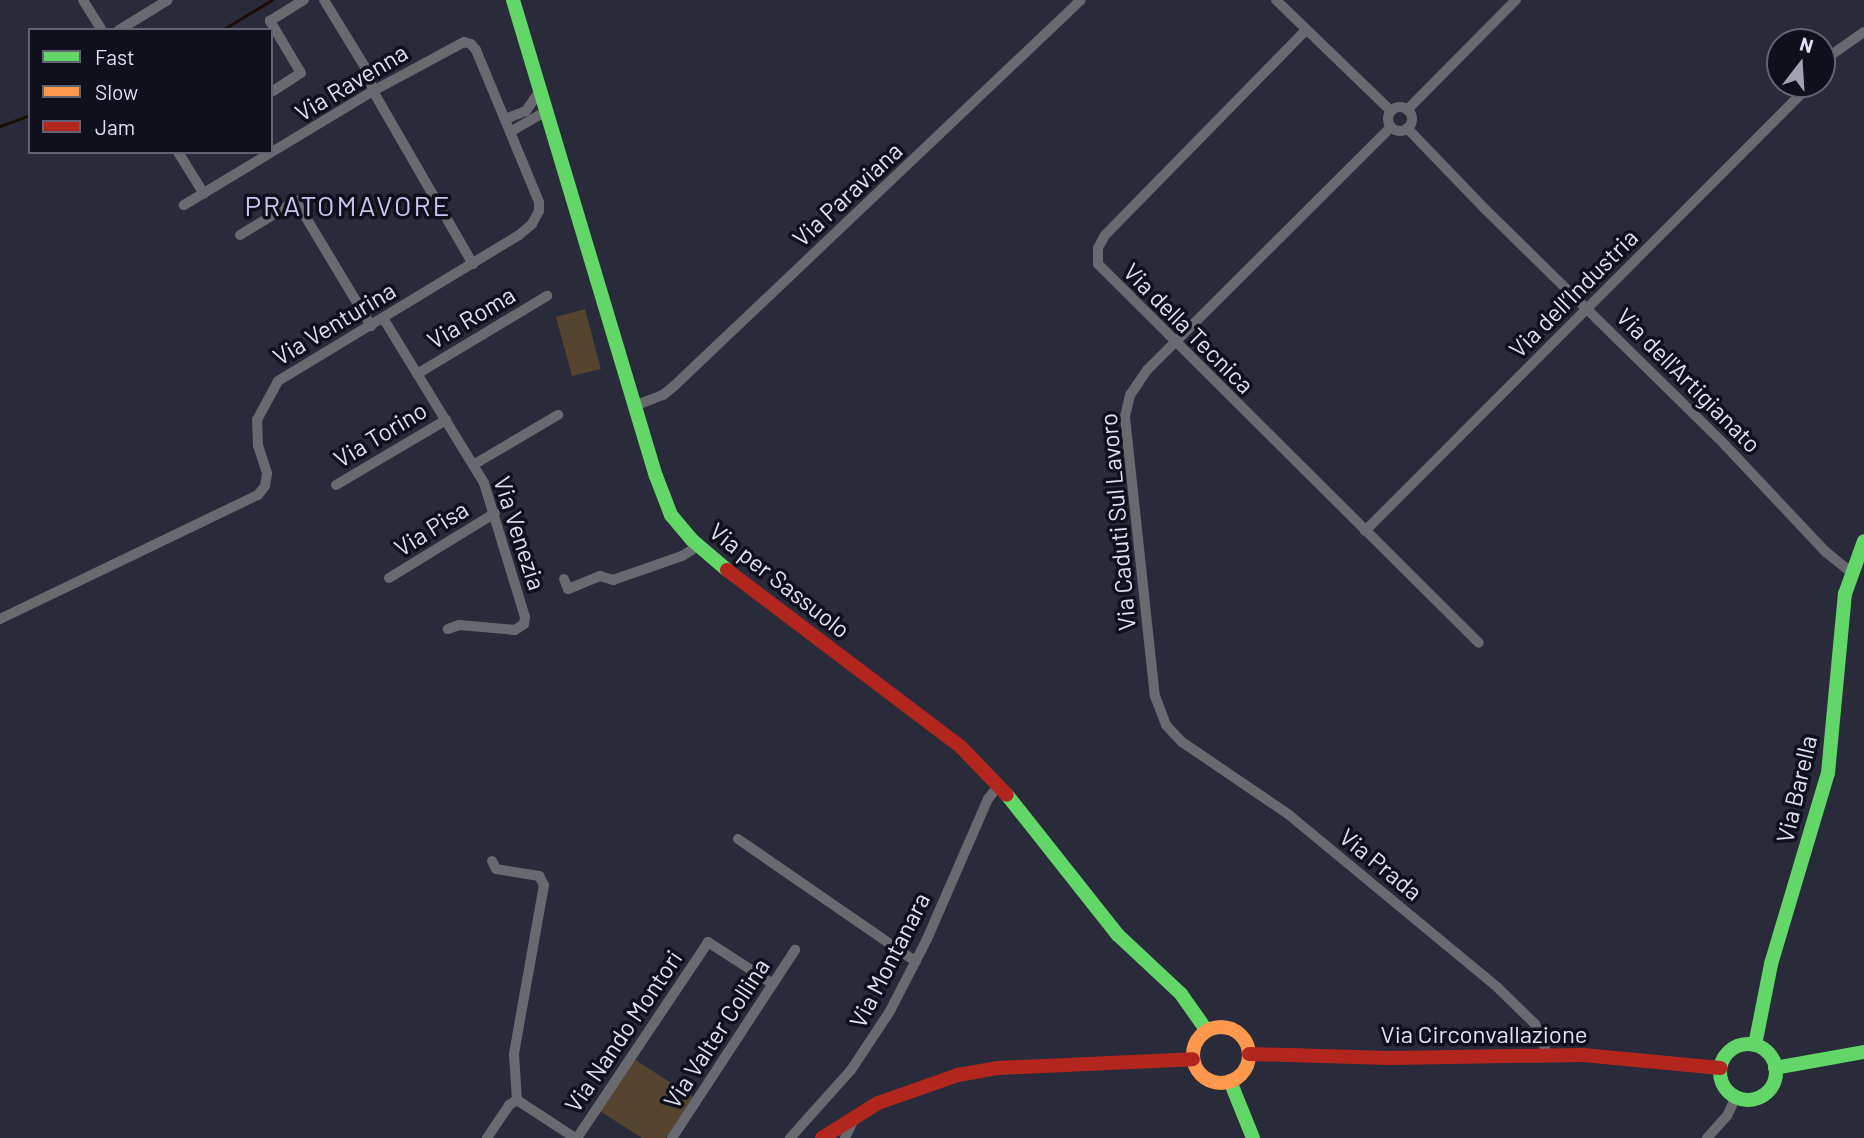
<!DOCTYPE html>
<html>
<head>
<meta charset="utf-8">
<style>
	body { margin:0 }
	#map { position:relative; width:1864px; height:1138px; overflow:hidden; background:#2a2b3a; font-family:Barlow,sans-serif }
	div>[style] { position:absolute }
	.green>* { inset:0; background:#544430 }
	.stream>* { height:2.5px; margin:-1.25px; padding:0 1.25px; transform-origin:1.25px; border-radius:1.25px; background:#1b0d05 }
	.street>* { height:10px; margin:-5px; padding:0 5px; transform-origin:5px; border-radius:5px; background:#696970 }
	.street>.ring { margin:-5px; padding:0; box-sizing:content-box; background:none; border:10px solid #696970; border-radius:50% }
	.fast>* { height:14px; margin:-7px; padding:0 7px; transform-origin:7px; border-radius:7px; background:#63d668 }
	.fast>.ring { margin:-7px; padding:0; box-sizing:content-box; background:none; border:14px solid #63d668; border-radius:50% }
	.slow>* { height:14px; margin:-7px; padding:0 7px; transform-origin:7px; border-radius:7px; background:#ff974d }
	.slow>.ring { margin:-7px; padding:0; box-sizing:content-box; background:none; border:14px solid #ff974d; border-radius:50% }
	.jam>* { height:14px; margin:-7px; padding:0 7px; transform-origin:7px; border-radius:7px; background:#b3261e }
	span { translate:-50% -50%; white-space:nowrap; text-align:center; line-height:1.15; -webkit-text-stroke:7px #0f101c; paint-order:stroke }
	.street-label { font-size:24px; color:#dfe0f3 }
	.quarter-label { font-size:28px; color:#c5c8ec; letter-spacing:2px }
	.legend { position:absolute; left:28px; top:28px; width:245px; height:126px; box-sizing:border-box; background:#0f101c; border:2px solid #626372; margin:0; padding:9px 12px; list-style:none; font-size:21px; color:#dfe0f3 }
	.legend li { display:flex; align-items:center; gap:14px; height:35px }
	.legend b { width:35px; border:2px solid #626372 }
	.north { position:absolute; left:1766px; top:28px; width:70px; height:70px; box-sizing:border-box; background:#0f101c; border:2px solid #626372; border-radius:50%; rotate:17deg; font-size:19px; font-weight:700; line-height:28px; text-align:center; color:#dfe0f3 }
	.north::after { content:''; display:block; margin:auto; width:24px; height:32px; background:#a0a1b2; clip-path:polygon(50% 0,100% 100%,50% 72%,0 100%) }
</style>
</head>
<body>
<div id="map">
	<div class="green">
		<i style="clip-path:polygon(585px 309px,601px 369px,572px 376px,556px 317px)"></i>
		<i style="clip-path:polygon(634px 1059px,693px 1097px,666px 1138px,642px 1138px,600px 1111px)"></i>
	</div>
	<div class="stream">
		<i style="left:222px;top:30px;width:58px;rotate:-31deg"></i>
		<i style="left:0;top:126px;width:32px;rotate:-20deg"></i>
	</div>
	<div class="street">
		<i style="left:83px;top:0;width:36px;rotate:58deg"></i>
		<i style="left:324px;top:0;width:84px;rotate:58.6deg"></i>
		<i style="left:368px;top:72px;width:20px;rotate:75deg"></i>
		<i style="left:373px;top:91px;width:200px;rotate:60deg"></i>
		<i style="left:1276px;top:0;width:160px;rotate:44deg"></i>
		<i style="left:119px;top:30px;width:57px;rotate:-31.5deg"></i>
		<i style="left:1306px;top:30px;width:287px;rotate:134.4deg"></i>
		<i style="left:1105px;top:235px;width:15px;rotate:118deg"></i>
		<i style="left:1098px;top:248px;width:16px;rotate:90deg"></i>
		<i style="left:1098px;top:264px;width:537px;rotate:44.85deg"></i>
		<i style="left:1822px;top:66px;width:6px;rotate:-72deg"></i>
		<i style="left:1824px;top:60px;width:49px;rotate:-35deg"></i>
		<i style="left:273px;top:91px;width:33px;rotate:-33deg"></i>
		<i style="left:301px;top:73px;width:61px;rotate:-120.8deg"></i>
		<i style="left:270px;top:21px;width:40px;rotate:-32deg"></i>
		<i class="ring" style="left:1388px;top:107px;width:14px;height:14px"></i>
		<i style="left:1407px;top:110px;width:155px;rotate:-45.3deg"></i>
		<i style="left:505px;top:119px;width:22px;rotate:-21deg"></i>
		<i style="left:526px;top:111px;width:25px;rotate:-56deg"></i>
		<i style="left:1391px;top:127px;width:344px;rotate:135.1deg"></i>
		<i style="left:1147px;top:370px;width:30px;rotate:124deg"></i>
		<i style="left:1130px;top:395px;width:23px;rotate:103deg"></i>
		<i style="left:1125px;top:417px;width:281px;rotate:83.9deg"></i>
		<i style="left:1155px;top:696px;width:31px;rotate:69deg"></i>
		<i style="left:1166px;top:725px;width:23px;rotate:47deg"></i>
		<i style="left:1182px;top:742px;width:128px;rotate:34.2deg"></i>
		<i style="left:1288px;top:814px;width:273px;rotate:39.6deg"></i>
		<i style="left:1498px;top:988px;width:52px;rotate:44.2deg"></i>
		<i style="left:1535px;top:1024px;width:35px;rotate:68deg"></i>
		<i style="left:1407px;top:128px;width:114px;rotate:46.1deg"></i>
		<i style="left:1486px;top:210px;width:335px;rotate:44.5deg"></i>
		<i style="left:1725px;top:445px;width:147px;rotate:46.7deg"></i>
		<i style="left:1826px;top:552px;width:32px;rotate:39deg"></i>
		<i style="left:510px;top:132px;width:34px;rotate:-30deg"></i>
		<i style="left:540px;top:115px;width:7px;rotate:-8deg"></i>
		<i style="left:178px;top:152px;width:49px;rotate:58.2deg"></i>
		<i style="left:240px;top:235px;width:66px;rotate:-31.3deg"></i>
		<i style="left:296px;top:201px;width:146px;rotate:59deg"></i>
		<i style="left:383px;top:318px;width:193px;rotate:58.5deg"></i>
		<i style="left:484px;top:483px;width:140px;rotate:73deg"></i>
		<i style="left:525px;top:617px;width:7px;rotate:98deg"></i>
		<i style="left:524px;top:624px;width:11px;rotate:146deg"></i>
		<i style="left:515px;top:630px;width:56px;rotate:-174.9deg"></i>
		<i style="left:459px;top:625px;width:12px;rotate:160deg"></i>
		<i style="left:417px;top:374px;width:152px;rotate:-31deg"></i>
		<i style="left:634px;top:406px;width:31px;rotate:-21deg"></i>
		<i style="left:663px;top:395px;width:13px;rotate:-39deg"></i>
		<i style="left:673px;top:387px;width:562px;rotate:-43.49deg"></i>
		<i style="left:473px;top:465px;width:99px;rotate:-30.5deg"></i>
		<i style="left:336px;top:485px;width:128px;rotate:-30.6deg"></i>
		<i style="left:1365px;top:531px;width:631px;rotate:-45.06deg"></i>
		<i style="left:389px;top:578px;width:124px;rotate:-31.5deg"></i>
		<i style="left:564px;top:579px;width:11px;rotate:68deg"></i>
		<i style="left:568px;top:589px;width:35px;rotate:-22deg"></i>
		<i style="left:600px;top:576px;width:14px;rotate:17deg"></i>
		<i style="left:613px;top:580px;width:73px;rotate:-19.2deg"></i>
		<i style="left:682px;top:556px;width:19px;rotate:-32deg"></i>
		<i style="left:0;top:619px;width:286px;rotate:-25.7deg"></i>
		<i style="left:258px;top:495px;width:11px;rotate:-52deg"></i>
		<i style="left:265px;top:486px;width:13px;rotate:-81deg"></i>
		<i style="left:267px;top:473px;width:28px;rotate:-108deg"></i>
		<i style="left:258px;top:446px;width:26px;rotate:-92deg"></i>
		<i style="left:257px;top:420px;width:44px;rotate:-61.7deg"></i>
		<i style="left:278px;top:381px;width:282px;rotate:-31.2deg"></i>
		<i style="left:519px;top:235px;width:17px;rotate:-40deg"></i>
		<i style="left:532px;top:224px;width:15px;rotate:-62deg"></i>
		<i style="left:539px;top:211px;width:9px;rotate:-90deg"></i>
		<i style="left:539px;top:202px;width:165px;rotate:-112.5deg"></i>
		<i style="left:476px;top:50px;width:8px;rotate:-130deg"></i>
		<i style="left:471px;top:44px;width:7px;rotate:-164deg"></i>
		<i style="left:464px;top:42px;width:103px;rotate:151.7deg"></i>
		<i style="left:373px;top:91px;width:221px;rotate:148.9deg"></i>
		<i style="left:738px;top:839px;width:216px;rotate:34.6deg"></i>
		<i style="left:492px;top:861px;width:9px;rotate:63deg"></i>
		<i style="left:496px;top:869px;width:44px;rotate:9.2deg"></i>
		<i style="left:539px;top:876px;width:10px;rotate:61deg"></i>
		<i style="left:544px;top:885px;width:172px;rotate:100.1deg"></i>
		<i style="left:514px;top:1054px;width:46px;rotate:86.3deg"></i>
		<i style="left:487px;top:1138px;width:40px;rotate:-56deg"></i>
		<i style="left:509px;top:1105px;width:9px;rotate:-32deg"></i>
		<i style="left:517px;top:1100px;width:69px;rotate:33.2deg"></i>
		<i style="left:577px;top:1138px;width:236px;rotate:-56.2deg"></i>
		<i style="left:708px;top:942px;width:77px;rotate:32.9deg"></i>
		<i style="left:672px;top:1138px;width:225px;rotate:-56.8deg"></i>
		<i style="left:790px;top:1138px;width:91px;rotate:-48.1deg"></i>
		<i style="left:851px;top:1070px;width:71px;rotate:-56.5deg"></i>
		<i style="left:890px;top:1011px;width:81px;rotate:-62.8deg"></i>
		<i style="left:927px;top:939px;width:153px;rotate:-66.5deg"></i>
		<i style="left:988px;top:799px;width:18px;rotate:-52deg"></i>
		<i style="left:845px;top:1138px;width:21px;rotate:-65deg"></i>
		<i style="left:1707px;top:1138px;width:30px;rotate:-48deg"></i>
		<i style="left:1727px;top:1116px;width:21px;rotate:-65deg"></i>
	</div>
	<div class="fast">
		<i style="left:513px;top:0;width:497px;rotate:73.3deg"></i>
		<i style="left:656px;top:476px;width:42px;rotate:69deg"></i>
		<i style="left:671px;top:515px;width:33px;rotate:50deg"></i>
		<i style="left:692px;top:540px;width:46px;rotate:40.6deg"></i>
		<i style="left:1007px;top:795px;width:179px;rotate:51.6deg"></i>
		<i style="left:1118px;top:935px;width:86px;rotate:43.1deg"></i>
		<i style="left:1181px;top:994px;width:45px;rotate:54.9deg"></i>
		<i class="ring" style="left:1720px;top:1044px;width:42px;height:42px"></i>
		<i style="left:1755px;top:1045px;width:83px;rotate:-78.8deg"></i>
		<i style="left:1771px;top:964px;width:199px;rotate:-73.4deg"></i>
		<i style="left:1828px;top:773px;width:180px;rotate:-84.6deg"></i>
		<i style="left:1845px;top:594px;width:56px;rotate:-70.3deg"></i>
		<i style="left:1775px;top:1068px;width:90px;rotate:-10.2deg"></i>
		<i style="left:1230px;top:1081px;width:61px;rotate:68deg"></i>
	</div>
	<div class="slow">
		<i class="ring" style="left:1193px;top:1027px;width:42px;height:42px"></i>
	</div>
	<div class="jam">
		<i style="left:727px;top:570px;width:293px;rotate:37.1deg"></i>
		<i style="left:961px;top:747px;width:66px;rotate:46.2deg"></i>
		<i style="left:1249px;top:1054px;width:141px;rotate:1.6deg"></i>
		<i style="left:1390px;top:1058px;width:193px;rotate:-0.9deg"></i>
		<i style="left:1583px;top:1055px;width:138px;rotate:5.4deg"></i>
		<i style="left:822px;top:1138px;width:66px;rotate:-32deg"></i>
		<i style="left:878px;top:1103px;width:85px;rotate:-19.3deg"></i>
		<i style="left:958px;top:1075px;width:41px;rotate:-9.9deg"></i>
		<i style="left:998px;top:1068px;width:195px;rotate:-2.6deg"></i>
	</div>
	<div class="street-label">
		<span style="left:351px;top:82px;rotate:-31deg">Via Ravenna</span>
		<span style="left:847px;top:194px;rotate:-43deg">Via Paraviana</span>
		<span style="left:1573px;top:293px;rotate:-45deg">Via dell’Industria</span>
		<span style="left:471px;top:317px;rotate:-31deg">Via Roma</span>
		<span style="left:334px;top:323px;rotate:-31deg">Via Venturina</span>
		<span style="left:1189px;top:328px;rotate:45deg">Via della Tecnica</span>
		<span style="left:1689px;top:380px;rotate:45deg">Via dell'Artigianato</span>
		<span style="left:380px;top:434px;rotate:-31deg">Via Torino</span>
		<span style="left:1117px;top:522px;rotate:-95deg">Via Caduti Sul Lavoro</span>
		<span style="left:431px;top:528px;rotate:-32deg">Via Pisa</span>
		<span style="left:520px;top:533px;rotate:72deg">Via Venezia</span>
		<span style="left:780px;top:580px;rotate:38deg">Via per Sassuolo</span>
		<span style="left:1796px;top:789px;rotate:-77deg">Via Barella</span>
		<span style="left:1381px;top:864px;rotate:39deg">Via Prada</span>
		<span style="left:889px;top:960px;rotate:-63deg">Via Montanara</span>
		<span style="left:623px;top:1031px;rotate:-56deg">Via Nando Montori</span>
		<span style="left:716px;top:1033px;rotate:-57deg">Via Valter Collina</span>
		<span style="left:1484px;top:1034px">Via Circonvallazione</span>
	</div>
	<div class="quarter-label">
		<span style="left:348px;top:205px">PRATOMAVORE</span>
	</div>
	<ul class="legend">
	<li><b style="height:9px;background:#63d668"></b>Fast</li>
	<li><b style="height:9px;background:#ff974d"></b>Slow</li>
	<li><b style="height:9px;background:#b3261e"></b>Jam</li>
	</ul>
	<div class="north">N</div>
</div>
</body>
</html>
